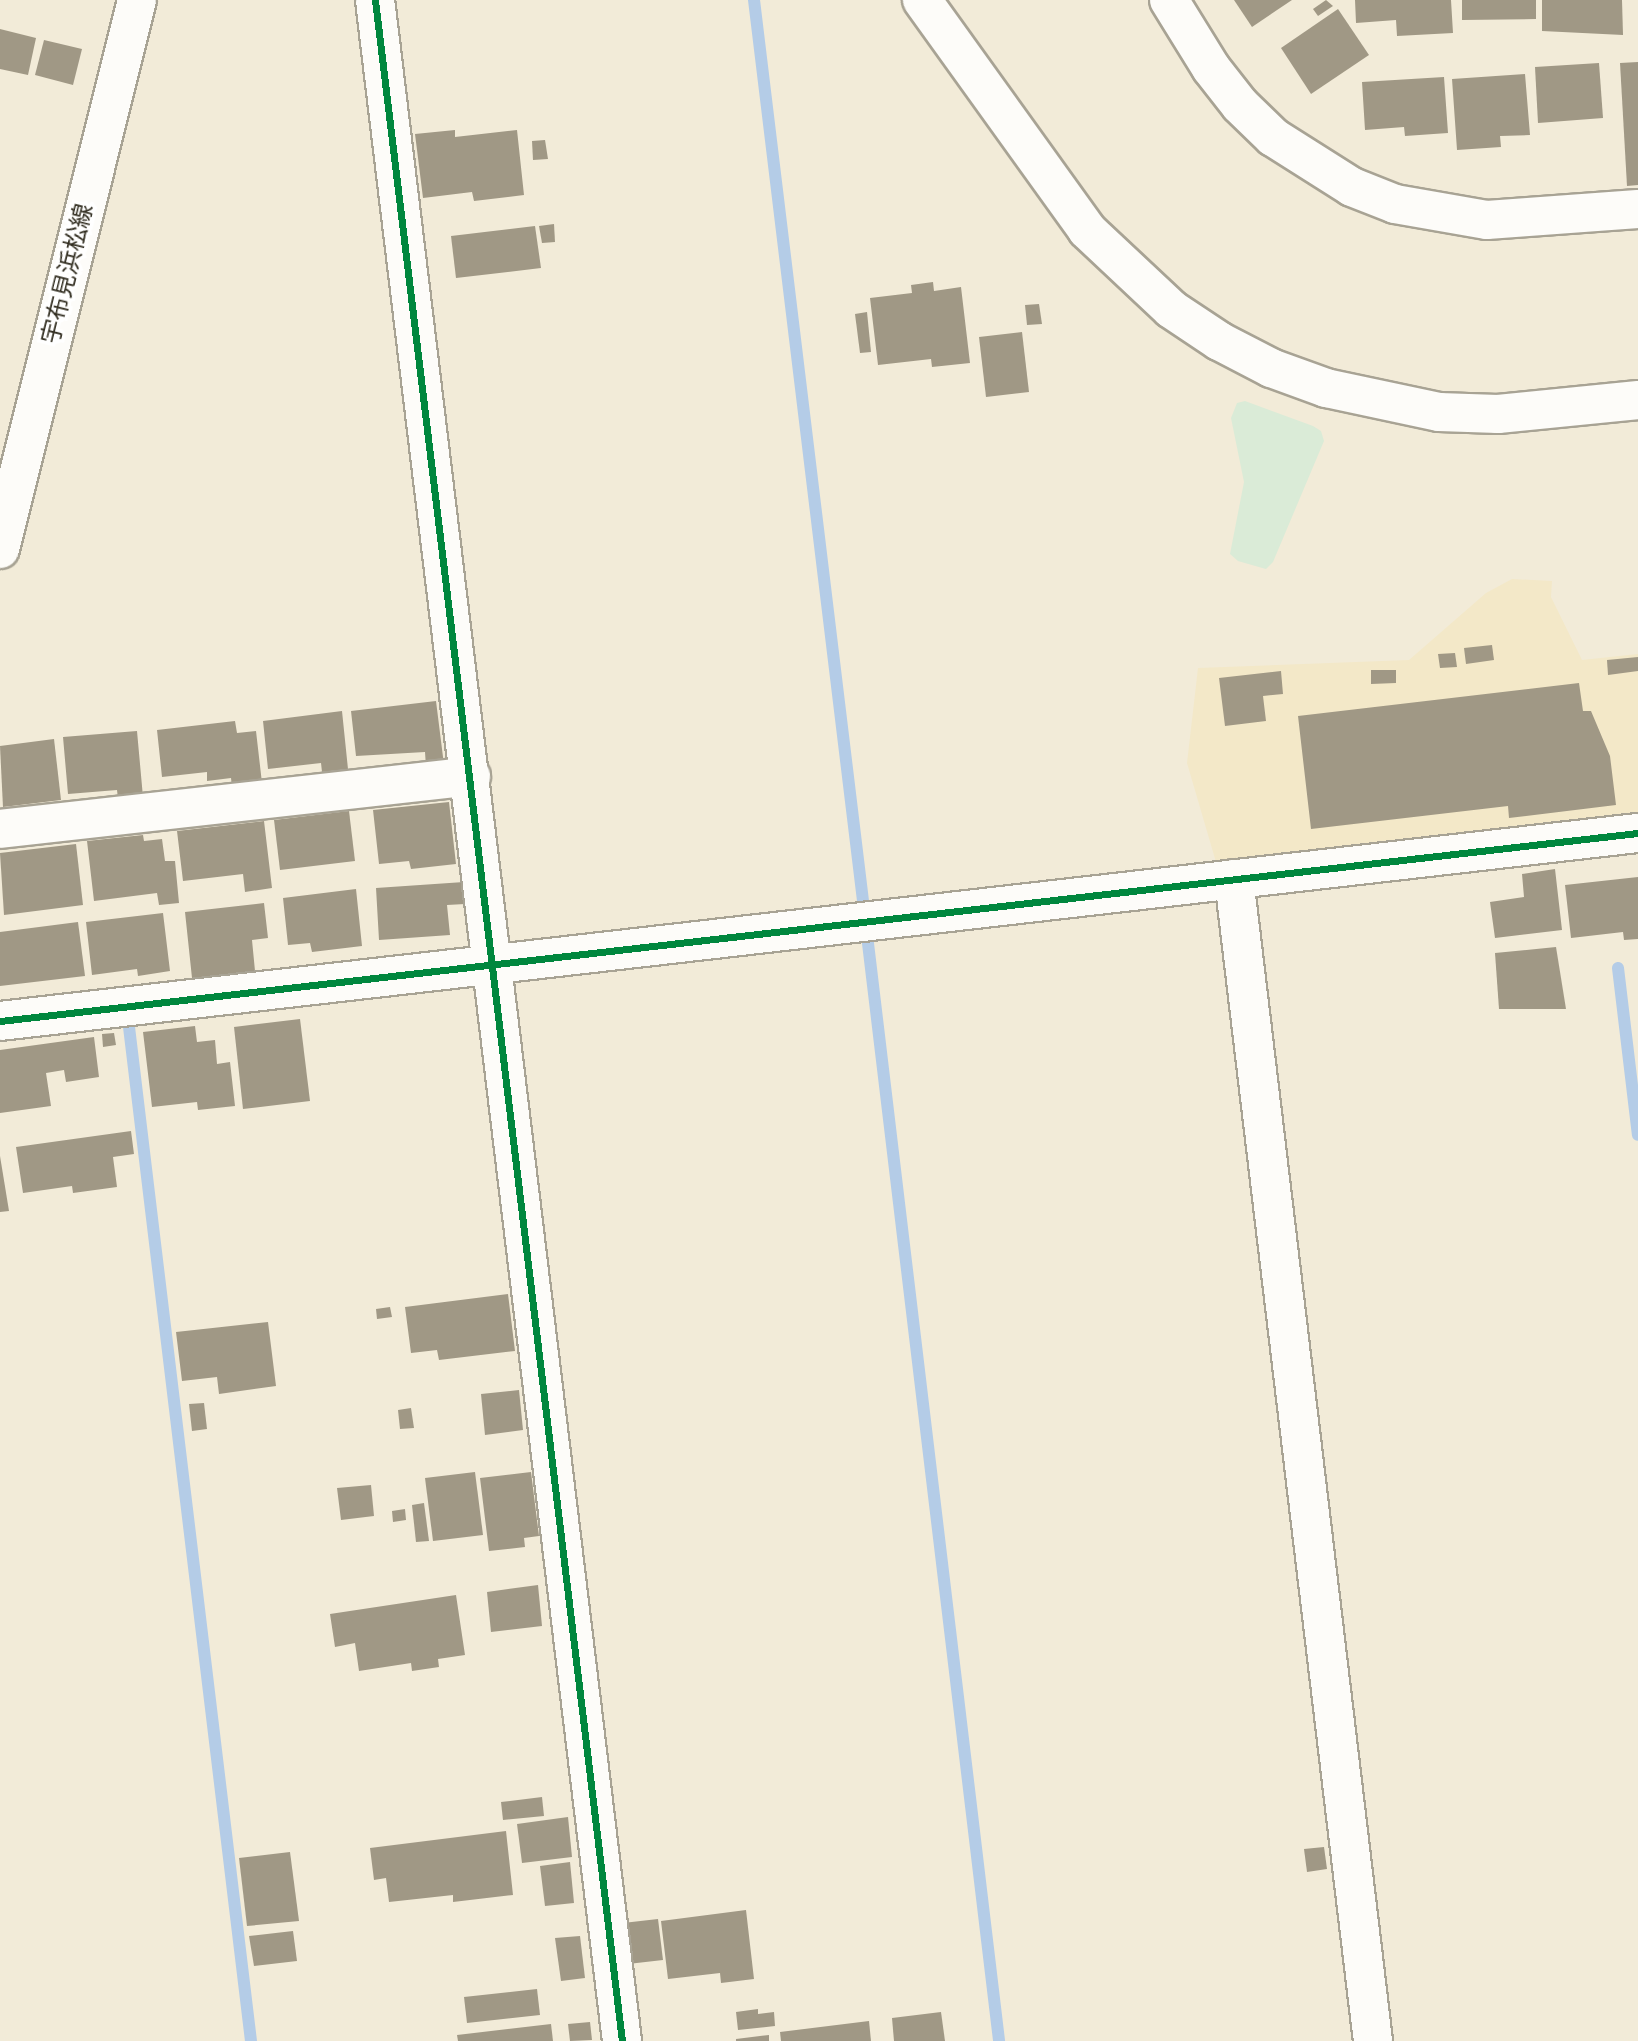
<!DOCTYPE html>
<html>
<head>
<meta charset="utf-8">
<style>
	body { margin:0 }
	#map { position:relative; width:1638px; height:2041px; overflow:hidden; background:#f2ebd8; font-family:"Roboto Condensed","Noto Sans JP",sans-serif }
	div>[style] { position:absolute }
	.built>* { inset:0; background:#f3e8c8 }
	.green>* { inset:0; background:#daebd7 }
	.stream>* { height:12px; margin:-6px; padding:0 6px; transform-origin:6px; border-radius:6px; background:#b4cce7 }
	.building>* { inset:0; background:#a09885 }
	.roads { filter:drop-shadow(2px 0 #a8a394) drop-shadow(-2px 0 #a8a394) drop-shadow(0 2px #a8a394) drop-shadow(0 -2px #a8a394) }
	.minor>* { height:38px; margin:-19px; padding:0 19px; transform-origin:19px; border-radius:19px; background:#fdfcf9 }
	.tertiary>* { height:38px; margin:-19px; padding:0 19px; transform-origin:19px; border-radius:19px; background:#fdfcf9 }
	.secondary>* { height:38px; margin:-19px; padding:0 19px; transform-origin:19px; border-radius:19px; background:#fdfcf9 }
	.cycleway>* { height:7px; margin:-3.5px; padding:0 3.5px; transform-origin:3.5px; border-radius:3.5px; background:#00873e }
	span { translate:-50% -50%; white-space:nowrap; text-align:center; line-height:1.15; -webkit-text-stroke:7px #fff; paint-order:stroke }
	.street-label { font-size:24px; color:#322e21 }
</style>
</head>
<body>
<div id="map">
	<div class="built">
		<i style="clip-path:polygon(1512px 579px,1552px 581px,1551px 597px,1582px 660px,1638px 654px,1638px 820px,1218px 869px,1187px 763px,1198px 668px,1409px 660px,1486px 593px)"></i>
	</div>
	<div class="green">
		<i style="clip-path:polygon(1245px 401px,1313px 426px,1321px 431px,1324px 441px,1273px 562px,1266px 569px,1238px 561px,1230px 554px,1244px 482px,1231px 418px,1237px 403px)"></i>
	</div>
	<div class="stream">
		<i style="left:754px;top:0;width:916px;rotate:83.1deg"></i>
		<i style="left:867px;top:935px;width:1114px;rotate:83.19deg"></i>
		<i style="left:1618px;top:968px;width:168px;rotate:83.2deg"></i>
		<i style="left:129px;top:1027px;width:1021px;rotate:83.14deg"></i>
	</div>
	<div class="building">
		<i style="clip-path:polygon(1234px 0,1292px 0,1252px 27px)"></i>
		<i style="clip-path:polygon(1326px 0,1333px 6px,1318px 16px,1313px 9px)"></i>
		<i style="clip-path:polygon(1355px 0,1451px 0,1453px 33px,1397px 36px,1396px 20px,1356px 23px)"></i>
		<i style="clip-path:polygon(1462px 0,1536px 0,1536px 19px,1462px 20px)"></i>
		<i style="clip-path:polygon(1542px 0,1622px 0,1623px 35px,1542px 31px)"></i>
		<i style="clip-path:polygon(1338px 9px,1369px 55px,1311px 94px,1281px 48px)"></i>
		<i style="clip-path:polygon(0 29px,36px 38px,28px 75px,0 69px)"></i>
		<i style="clip-path:polygon(44px 40px,82px 49px,73px 85px,35px 75px)"></i>
		<i style="clip-path:polygon(1638px 62px,1638px 185px,1627px 186px,1620px 63px)"></i>
		<i style="clip-path:polygon(1599px 63px,1603px 118px,1538px 123px,1535px 67px)"></i>
		<i style="clip-path:polygon(1525px 74px,1530px 135px,1500px 136px,1501px 147px,1457px 150px,1452px 79px)"></i>
		<i style="clip-path:polygon(1444px 77px,1448px 133px,1405px 136px,1404px 127px,1365px 130px,1362px 82px)"></i>
		<i style="clip-path:polygon(455px 130px,455px 137px,517px 130px,524px 195px,474px 201px,472px 192px,423px 198px,415px 134px)"></i>
		<i style="clip-path:polygon(545px 140px,548px 159px,533px 160px,532px 141px)"></i>
		<i style="clip-path:polygon(554px 224px,555px 242px,542px 243px,539px 226px)"></i>
		<i style="clip-path:polygon(535px 226px,541px 268px,456px 278px,451px 236px)"></i>
		<i style="clip-path:polygon(933px 282px,934px 291px,961px 287px,970px 363px,932px 367px,931px 359px,878px 365px,870px 298px,912px 293px,911px 285px)"></i>
		<i style="clip-path:polygon(1039px 304px,1042px 324px,1027px 325px,1025px 305px)"></i>
		<i style="clip-path:polygon(867px 312px,871px 352px,860px 353px,855px 314px)"></i>
		<i style="clip-path:polygon(1022px 332px,1029px 392px,986px 397px,979px 337px)"></i>
		<i style="clip-path:polygon(1492px 645px,1494px 660px,1466px 664px,1464px 648px)"></i>
		<i style="clip-path:polygon(1455px 653px,1457px 667px,1440px 668px,1438px 654px)"></i>
		<i style="clip-path:polygon(1638px 657px,1638px 671px,1608px 675px,1607px 660px)"></i>
		<i style="clip-path:polygon(1371px 670px,1396px 670px,1396px 683px,1371px 684px)"></i>
		<i style="clip-path:polygon(1281px 671px,1283px 694px,1263px 696px,1266px 721px,1225px 726px,1219px 678px)"></i>
		<i style="clip-path:polygon(1579px 683px,1583px 711px,1591px 711px,1610px 756px,1616px 805px,1509px 818px,1508px 806px,1311px 829px,1298px 716px)"></i>
		<i style="clip-path:polygon(436px 701px,444px 765px,426px 767px,425px 752px,356px 756px,351px 711px)"></i>
		<i style="clip-path:polygon(342px 711px,348px 769px,322px 772px,321px 763px,268px 769px,263px 721px)"></i>
		<i style="clip-path:polygon(235px 721px,237px 733px,256px 731px,262px 783px,232px 787px,231px 778px,207px 781px,207px 772px,162px 777px,157px 730px)"></i>
		<i style="clip-path:polygon(137px 731px,143px 797px,118px 799px,117px 790px,68px 794px,63px 737px)"></i>
		<i style="clip-path:polygon(54px 739px,61px 800px,3px 807px,0 746px)"></i>
		<i style="clip-path:polygon(449px 802px,456px 864px,411px 869px,409px 861px,379px 864px,373px 810px)"></i>
		<i style="clip-path:polygon(349px 811px,355px 861px,280px 870px,274px 820px)"></i>
		<i style="clip-path:polygon(264px 821px,272px 888px,245px 892px,243px 874px,183px 881px,177px 831px)"></i>
		<i style="clip-path:polygon(143px 835px,144px 841px,162px 839px,165px 861px,175px 861px,179px 903px,159px 905px,157px 893px,94px 901px,87px 841px)"></i>
		<i style="clip-path:polygon(76px 844px,83px 905px,4px 915px,0 853px)"></i>
		<i style="clip-path:polygon(1555px 869px,1562px 930px,1495px 938px,1490px 902px,1524px 897px,1522px 874px)"></i>
		<i style="clip-path:polygon(1638px 877px,1638px 939px,1624px 940px,1623px 932px,1571px 938px,1565px 885px)"></i>
		<i style="clip-path:polygon(464px 882px,465px 904px,447px 905px,450px 935px,379px 940px,376px 888px)"></i>
		<i style="clip-path:polygon(356px 889px,362px 946px,312px 952px,310px 943px,288px 945px,283px 898px)"></i>
		<i style="clip-path:polygon(264px 903px,268px 938px,252px 940px,255px 971px,192px 978px,185px 912px)"></i>
		<i style="clip-path:polygon(163px 913px,170px 971px,138px 976px,137px 969px,92px 975px,86px 922px)"></i>
		<i style="clip-path:polygon(78px 922px,85px 976px,0 986px,0 932px)"></i>
		<i style="clip-path:polygon(1556px 947px,1566px 1009px,1499px 1009px,1495px 953px)"></i>
		<i style="clip-path:polygon(300px 1019px,310px 1101px,243px 1109px,234px 1027px)"></i>
		<i style="clip-path:polygon(195px 1026px,197px 1042px,215px 1040px,217px 1064px,230px 1062px,235px 1106px,198px 1110px,197px 1102px,152px 1107px,143px 1032px)"></i>
		<i style="clip-path:polygon(114px 1033px,116px 1045px,103px 1047px,102px 1034px)"></i>
		<i style="clip-path:polygon(94px 1037px,99px 1077px,66px 1082px,64px 1070px,46px 1073px,51px 1106px,0 1113px,0 1050px)"></i>
		<i style="clip-path:polygon(131px 1131px,134px 1154px,113px 1157px,117px 1187px,73px 1193px,72px 1186px,23px 1193px,16px 1147px)"></i>
		<i style="clip-path:polygon(0 1156px,9px 1211px,0 1212px)"></i>
		<i style="clip-path:polygon(508px 1294px,515px 1351px,439px 1360px,437px 1350px,411px 1353px,405px 1307px)"></i>
		<i style="clip-path:polygon(390px 1307px,392px 1317px,377px 1319px,376px 1309px)"></i>
		<i style="clip-path:polygon(268px 1322px,276px 1386px,219px 1394px,217px 1377px,182px 1381px,176px 1332px)"></i>
		<i style="clip-path:polygon(519px 1390px,523px 1430px,485px 1435px,481px 1394px)"></i>
		<i style="clip-path:polygon(204px 1403px,207px 1429px,192px 1431px,189px 1404px)"></i>
		<i style="clip-path:polygon(411px 1408px,414px 1428px,400px 1429px,398px 1410px)"></i>
		<i style="clip-path:polygon(475px 1472px,483px 1535px,433px 1541px,425px 1478px)"></i>
		<i style="clip-path:polygon(531px 1472px,539px 1536px,524px 1538px,525px 1547px,489px 1551px,480px 1478px)"></i>
		<i style="clip-path:polygon(371px 1485px,374px 1516px,341px 1520px,337px 1488px)"></i>
		<i style="clip-path:polygon(424px 1503px,429px 1541px,416px 1542px,412px 1505px)"></i>
		<i style="clip-path:polygon(405px 1509px,406px 1520px,393px 1522px,392px 1511px)"></i>
		<i style="clip-path:polygon(538px 1585px,542px 1626px,491px 1632px,487px 1592px)"></i>
		<i style="clip-path:polygon(456px 1595px,465px 1655px,438px 1659px,439px 1667px,412px 1671px,411px 1663px,359px 1671px,355px 1643px,335px 1647px,330px 1614px)"></i>
		<i style="clip-path:polygon(542px 1797px,544px 1816px,503px 1820px,501px 1802px)"></i>
		<i style="clip-path:polygon(568px 1817px,572px 1857px,522px 1863px,517px 1824px)"></i>
		<i style="clip-path:polygon(506px 1831px,513px 1895px,453px 1902px,453px 1895px,389px 1902px,386px 1878px,374px 1880px,370px 1848px)"></i>
		<i style="clip-path:polygon(1324px 1847px,1327px 1869px,1307px 1872px,1304px 1849px)"></i>
		<i style="clip-path:polygon(290px 1852px,299px 1921px,247px 1926px,239px 1858px)"></i>
		<i style="clip-path:polygon(570px 1862px,574px 1903px,545px 1906px,540px 1866px)"></i>
		<i style="clip-path:polygon(746px 1910px,754px 1979px,721px 1983px,720px 1973px,668px 1979px,661px 1921px)"></i>
		<i style="clip-path:polygon(658px 1919px,663px 1960px,628px 1964px,623px 1923px)"></i>
		<i style="clip-path:polygon(293px 1931px,297px 1961px,254px 1966px,249px 1936px)"></i>
		<i style="clip-path:polygon(580px 1936px,585px 1978px,561px 1981px,555px 1938px)"></i>
		<i style="clip-path:polygon(537px 1989px,540px 2015px,467px 2023px,464px 1997px)"></i>
		<i style="clip-path:polygon(758px 2009px,758px 2014px,774px 2012px,775px 2026px,738px 2030px,736px 2012px)"></i>
		<i style="clip-path:polygon(941px 2012px,945px 2041px,894px 2041px,892px 2018px)"></i>
		<i style="clip-path:polygon(869px 2021px,871px 2041px,781px 2041px,780px 2032px)"></i>
		<i style="clip-path:polygon(590px 2022px,592px 2040px,570px 2041px,568px 2024px)"></i>
		<i style="clip-path:polygon(551px 2024px,553px 2041px,458px 2041px,457px 2035px)"></i>
		<i style="clip-path:polygon(769px 2035px,769px 2041px,736px 2041px,736px 2039px)"></i>
	</div>
	<div class="roads">
		<div class="minor">
			<i style="left:375px;top:0;width:2056px;rotate:83.1deg"></i>
			<i style="left:1169px;top:0;width:80px;rotate:58.3deg"></i>
			<i style="left:1211px;top:68px;width:47px;rotate:51.9deg"></i>
			<i style="left:1240px;top:105px;width:46px;rotate:44.1deg"></i>
			<i style="left:1273px;top:137px;width:93px;rotate:32.3deg"></i>
			<i style="left:1352px;top:187px;width:46px;rotate:21.6deg"></i>
			<i style="left:1395px;top:204px;width:93px;rotate:9.9deg"></i>
			<i style="left:1487px;top:220px;width:151px;rotate:-4.2deg"></i>
			<i style="left:0;top:829px;width:474px;rotate:-6.4deg"></i>
			<i style="left:1234px;top:879px;width:1170px;rotate:83.18deg"></i>
			<i style="left:0;top:1021px;width:1649px;rotate:-6.55deg"></i>
		</div>
		<div class="tertiary">
			<i style="left:922px;top:0;width:283px;rotate:54.3deg"></i>
			<i style="left:1087px;top:230px;width:115px;rotate:43.2deg"></i>
			<i style="left:1171px;top:309px;width:58px;rotate:33.7deg"></i>
			<i style="left:1219px;top:341px;width:59px;rotate:27.4deg"></i>
			<i style="left:1271px;top:368px;width:59px;rotate:20deg"></i>
			<i style="left:1326px;top:388px;width:116px;rotate:12deg"></i>
			<i style="left:1439px;top:412px;width:59px;rotate:1.9deg"></i>
			<i style="left:1498px;top:414px;width:141px;rotate:-5.7deg"></i>
		</div>
		<div class="secondary">
			<i style="left:0;top:549px;width:566px;rotate:-75.99deg"></i>
		</div>
	</div>
	<div class="cycleway">
		<i style="left:375px;top:0;width:2056px;rotate:83.1deg"></i>
		<i style="left:0;top:1021px;width:1649px;rotate:-6.55deg"></i>
	</div>
	<div class="street-label">
		<span style="left:68px;top:274px;rotate:-76deg">宇布見浜松線</span>
	</div>
</div>
</body>
</html>
